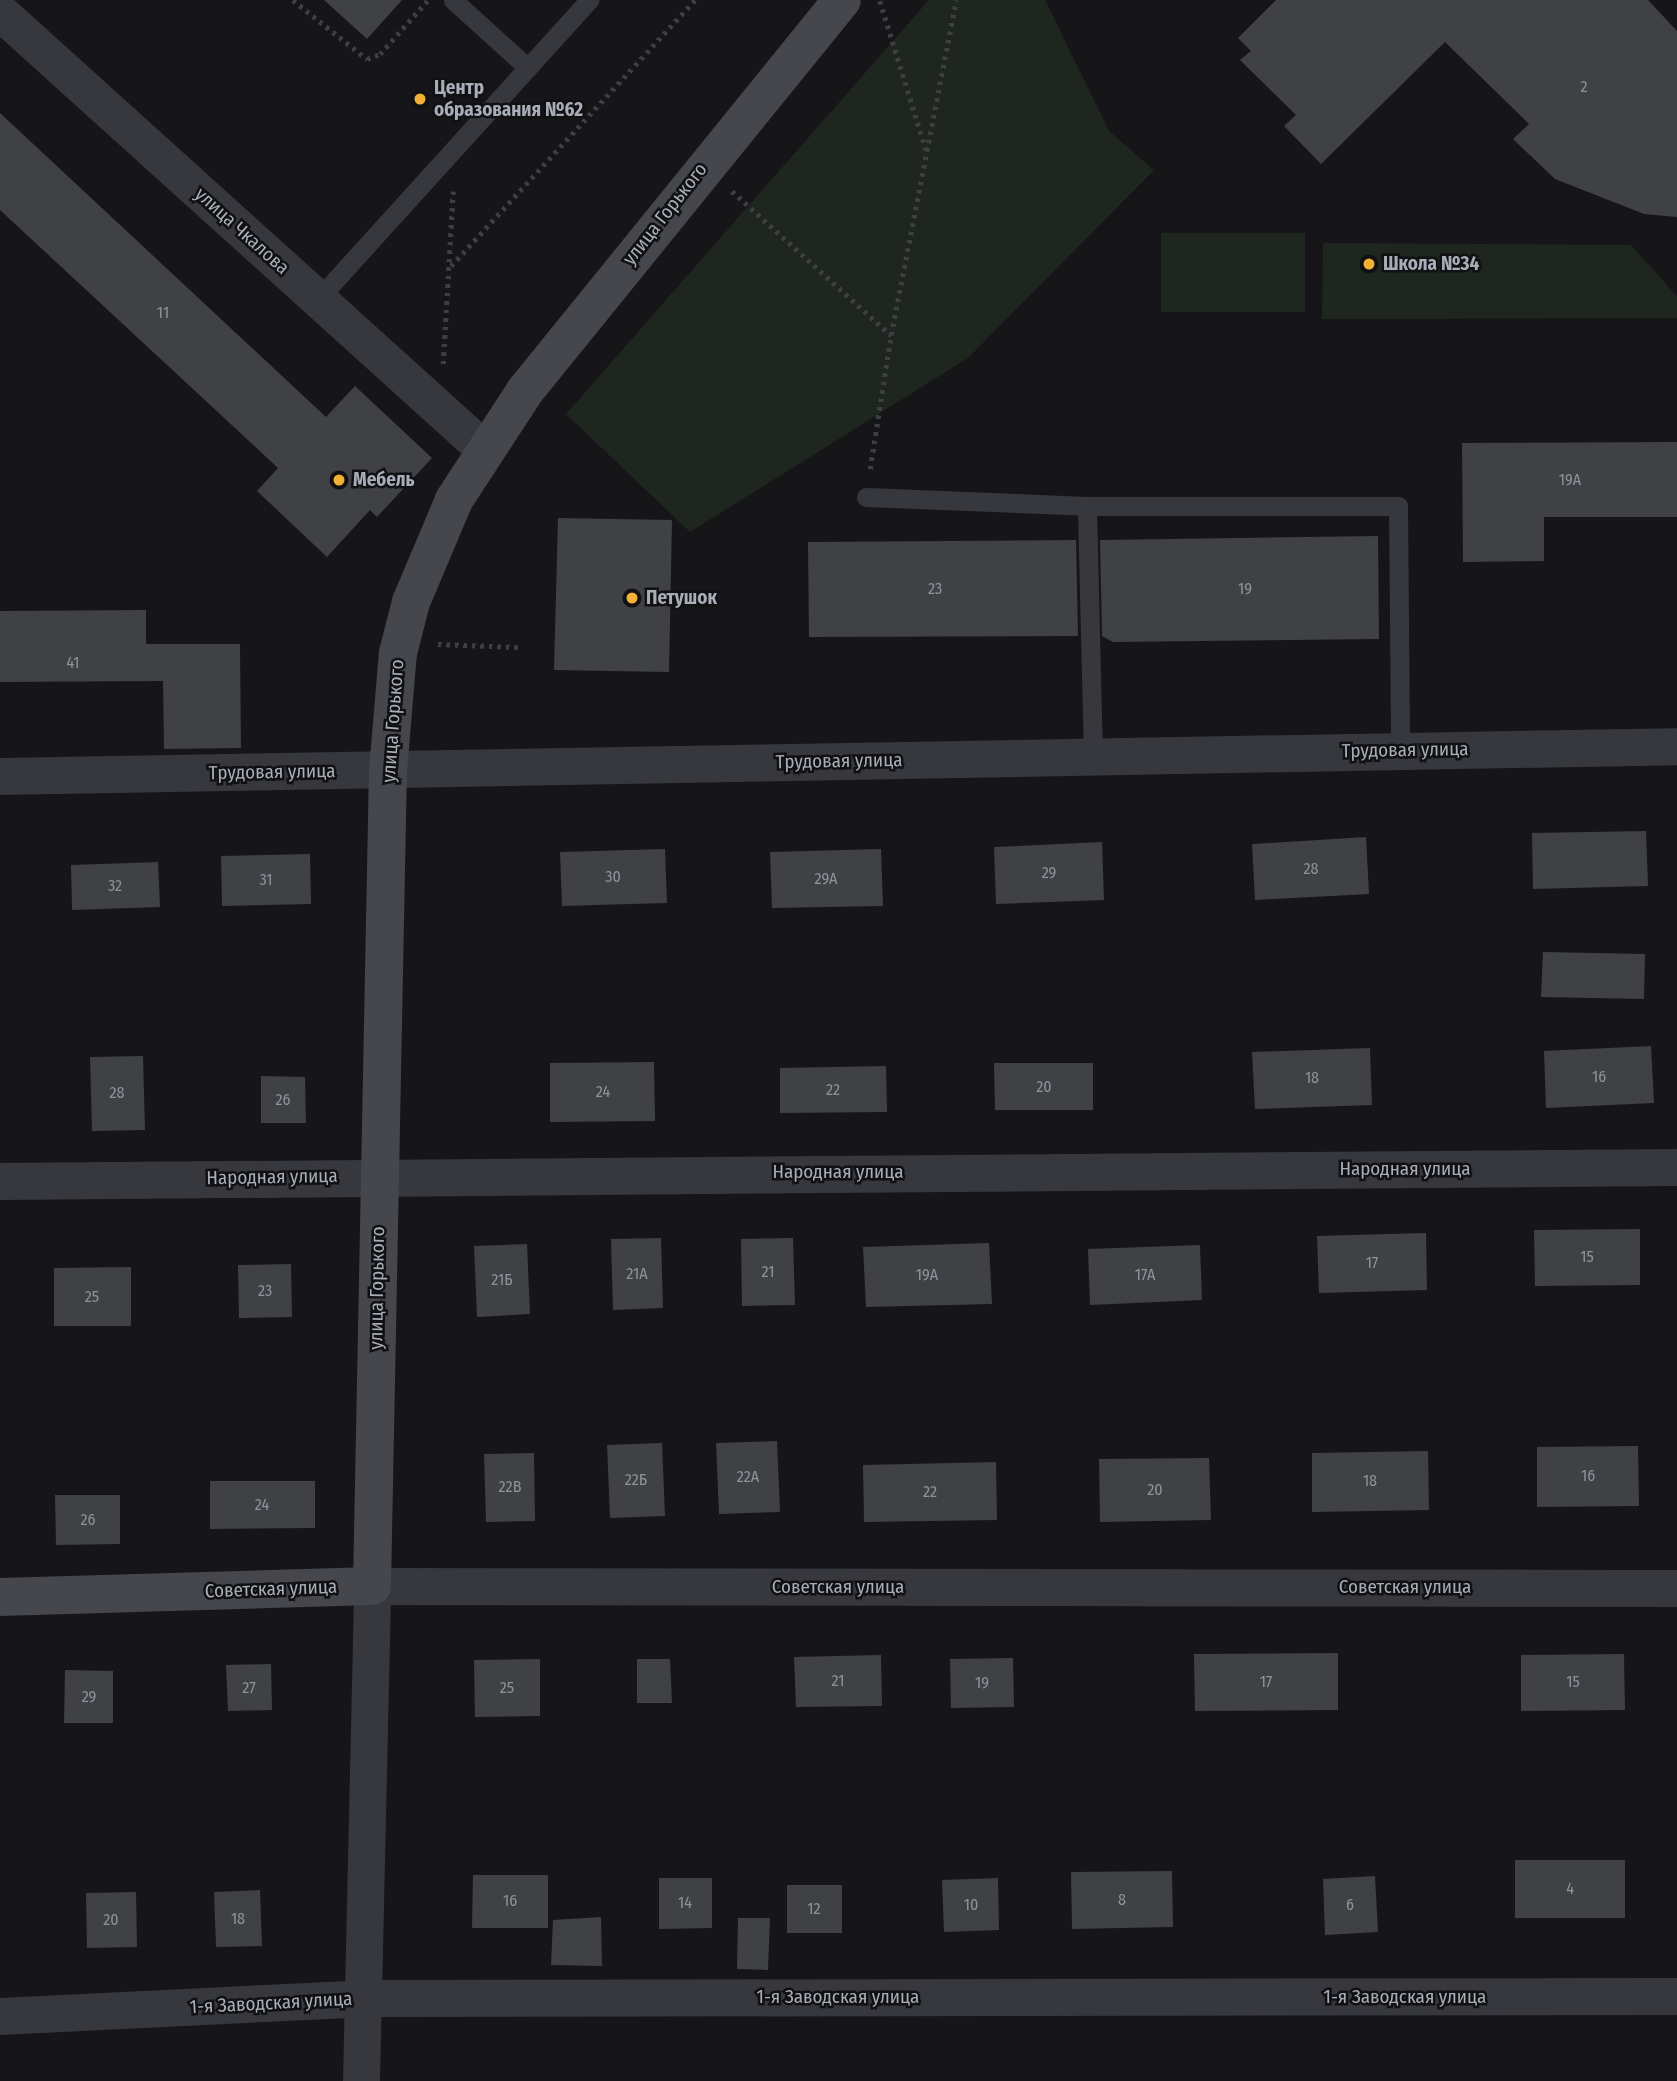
<!DOCTYPE html>
<html>
<head>
<meta charset="utf-8">
<style>
	body { margin:0 }
	#map { position:relative; width:1677px; height:2081px; overflow:hidden; background:#161618; font-family:"Fira Sans Condensed",sans-serif }
	div>[style] { position:absolute }
	.green>* { inset:0; background:#1e261f }
	.building>* { inset:0; background:#404145 }
	.path>* { height:4.5px; margin-top:-2.25px; transform-origin:0; background:repeating-linear-gradient(90deg,#3d3f44 0 3.5px,transparent 0 8.5px) }
	.lane>* { height:19px; margin:-9.5px; padding:0 9.5px; transform-origin:9.5px; border-radius:9.5px; background:#37383d }
	.street>* { height:37px; margin:-18.5px; padding:0 18.5px; transform-origin:18.5px; border-radius:18.5px; background:#37383d }
	.secondary>* { height:38px; margin:-19px; padding:0 19px; transform-origin:19px; border-radius:19px; background:#45474d }
	.dots>* { width:19px; height:19px; translate:-50% -50%; box-sizing:border-box; border:4px solid #111113; border-radius:50% }
	span { translate:-50% -50%; white-space:nowrap; text-align:center; line-height:1.15; -webkit-text-stroke:5px #111113; paint-order:stroke }
	.number-label { font-size:16px; color:#8e929b }
	.number-label span { -webkit-text-stroke-width:0 }
	.poi-label { font-size:19px; color:#a8adb8; font-weight:700 }
	.left { translate:0 -50%; text-align:left }
	.street-label { font-size:19px; color:#a8adb8 }
</style>
</head>
<body>
<div id="map">
	<div class="green">
		<i style="clip-path:polygon(929px 0,1045px 0,1109px 131px,1154px 170px,968px 358px,690px 532px,566px 414px)"></i>
		<i style="clip-path:polygon(1161px 233px,1305px 233px,1305px 312px,1161px 312px)"></i>
		<i style="clip-path:polygon(1323px 243px,1631px 245px,1677px 296px,1677px 318px,1322px 319px)"></i>
	</div>
	<div class="building">
		<i style="clip-path:polygon(324px 0,402px 0,367px 39px)"></i>
		<i style="clip-path:polygon(1276px 0,1648px 0,1677px 31px,1677px 217px,1644px 214px,1555px 179px,1513px 139px,1529px 124px,1445px 42px,1321px 164px,1284px 126px,1296px 115px,1240px 60px,1251px 51px,1238px 38px)"></i>
		<i style="clip-path:polygon(0 113px,326px 417px,355px 386px,432px 458px,377px 517px,370px 510px,327px 557px,257px 491px,278px 468px,0 210px)"></i>
		<i style="clip-path:polygon(1677px 442px,1677px 517px,1544px 517px,1544px 561px,1463px 562px,1462px 443px)"></i>
		<i style="clip-path:polygon(558px 518px,672px 520px,669px 672px,554px 670px)"></i>
		<i style="clip-path:polygon(1378px 536px,1379px 639px,1113px 642px,1102px 636px,1100px 540px)"></i>
		<i style="clip-path:polygon(1076px 540px,1078px 636px,809px 637px,808px 542px)"></i>
		<i style="clip-path:polygon(146px 610px,146px 644px,240px 644px,241px 748px,164px 749px,163px 681px,0 682px,0 611px)"></i>
		<i style="clip-path:polygon(1646px 831px,1648px 886px,1533px 889px,1532px 833px)"></i>
		<i style="clip-path:polygon(1366px 837px,1369px 894px,1255px 900px,1252px 844px)"></i>
		<i style="clip-path:polygon(1102px 842px,1104px 900px,996px 904px,994px 847px)"></i>
		<i style="clip-path:polygon(665px 849px,667px 903px,562px 906px,560px 852px)"></i>
		<i style="clip-path:polygon(881px 849px,883px 906px,772px 908px,770px 852px)"></i>
		<i style="clip-path:polygon(310px 854px,311px 904px,222px 906px,221px 856px)"></i>
		<i style="clip-path:polygon(158px 862px,160px 907px,72px 910px,71px 865px)"></i>
		<i style="clip-path:polygon(1543px 952px,1645px 954px,1644px 999px,1541px 997px)"></i>
		<i style="clip-path:polygon(1651px 1046px,1654px 1103px,1546px 1108px,1544px 1051px)"></i>
		<i style="clip-path:polygon(1370px 1048px,1372px 1105px,1255px 1109px,1252px 1052px)"></i>
		<i style="clip-path:polygon(143px 1056px,145px 1130px,92px 1131px,90px 1057px)"></i>
		<i style="clip-path:polygon(654px 1062px,655px 1121px,550px 1122px,550px 1063px)"></i>
		<i style="clip-path:polygon(994px 1063px,1093px 1063px,1093px 1110px,995px 1110px)"></i>
		<i style="clip-path:polygon(886px 1066px,887px 1112px,780px 1113px,780px 1068px)"></i>
		<i style="clip-path:polygon(261px 1076px,305px 1077px,306px 1123px,261px 1123px)"></i>
		<i style="clip-path:polygon(1640px 1229px,1640px 1285px,1535px 1286px,1534px 1230px)"></i>
		<i style="clip-path:polygon(1426px 1233px,1427px 1290px,1319px 1293px,1317px 1236px)"></i>
		<i style="clip-path:polygon(661px 1238px,663px 1308px,613px 1310px,611px 1239px)"></i>
		<i style="clip-path:polygon(793px 1238px,795px 1305px,742px 1306px,741px 1239px)"></i>
		<i style="clip-path:polygon(989px 1243px,992px 1304px,866px 1307px,863px 1247px)"></i>
		<i style="clip-path:polygon(527px 1244px,530px 1314px,477px 1317px,474px 1246px)"></i>
		<i style="clip-path:polygon(1200px 1245px,1202px 1300px,1090px 1305px,1088px 1249px)"></i>
		<i style="clip-path:polygon(291px 1264px,292px 1317px,239px 1318px,238px 1265px)"></i>
		<i style="clip-path:polygon(131px 1267px,131px 1326px,54px 1326px,54px 1268px)"></i>
		<i style="clip-path:polygon(777px 1441px,780px 1512px,719px 1514px,716px 1443px)"></i>
		<i style="clip-path:polygon(662px 1443px,665px 1516px,610px 1518px,607px 1445px)"></i>
		<i style="clip-path:polygon(1638px 1446px,1639px 1506px,1537px 1507px,1537px 1447px)"></i>
		<i style="clip-path:polygon(1428px 1451px,1429px 1510px,1312px 1512px,1312px 1453px)"></i>
		<i style="clip-path:polygon(534px 1453px,535px 1521px,486px 1522px,484px 1454px)"></i>
		<i style="clip-path:polygon(1209px 1458px,1211px 1520px,1100px 1522px,1099px 1459px)"></i>
		<i style="clip-path:polygon(996px 1462px,997px 1520px,864px 1522px,863px 1465px)"></i>
		<i style="clip-path:polygon(210px 1481px,315px 1481px,315px 1528px,210px 1529px)"></i>
		<i style="clip-path:polygon(55px 1495px,120px 1495px,120px 1544px,56px 1545px)"></i>
		<i style="clip-path:polygon(1338px 1653px,1338px 1710px,1195px 1711px,1194px 1654px)"></i>
		<i style="clip-path:polygon(1624px 1654px,1625px 1710px,1521px 1711px,1521px 1655px)"></i>
		<i style="clip-path:polygon(881px 1655px,882px 1706px,796px 1707px,794px 1657px)"></i>
		<i style="clip-path:polygon(1013px 1658px,1014px 1707px,951px 1708px,950px 1659px)"></i>
		<i style="clip-path:polygon(540px 1659px,540px 1716px,475px 1717px,474px 1660px)"></i>
		<i style="clip-path:polygon(637px 1659px,670px 1659px,672px 1703px,637px 1703px)"></i>
		<i style="clip-path:polygon(271px 1664px,272px 1710px,228px 1711px,226px 1665px)"></i>
		<i style="clip-path:polygon(65px 1670px,113px 1671px,113px 1723px,64px 1723px)"></i>
		<i style="clip-path:polygon(1515px 1860px,1625px 1860px,1625px 1918px,1515px 1918px)"></i>
		<i style="clip-path:polygon(1172px 1871px,1173px 1927px,1072px 1929px,1071px 1872px)"></i>
		<i style="clip-path:polygon(473px 1875px,548px 1875px,548px 1928px,472px 1928px)"></i>
		<i style="clip-path:polygon(1375px 1876px,1378px 1932px,1325px 1935px,1323px 1879px)"></i>
		<i style="clip-path:polygon(659px 1878px,712px 1878px,712px 1928px,659px 1929px)"></i>
		<i style="clip-path:polygon(998px 1878px,999px 1930px,944px 1932px,942px 1880px)"></i>
		<i style="clip-path:polygon(787px 1885px,842px 1885px,842px 1933px,787px 1933px)"></i>
		<i style="clip-path:polygon(260px 1890px,262px 1946px,216px 1947px,214px 1892px)"></i>
		<i style="clip-path:polygon(136px 1892px,137px 1947px,87px 1948px,86px 1893px)"></i>
		<i style="clip-path:polygon(601px 1917px,602px 1966px,551px 1965px,553px 1920px)"></i>
		<i style="clip-path:polygon(738px 1918px,770px 1918px,768px 1970px,737px 1969px)"></i>
	</div>
	<div class="path">
		<i style="left:293px;top:0;width:95px;rotate:38.6deg"></i>
		<i style="left:367px;top:59px;width:14px;rotate:-21deg"></i>
		<i style="left:380px;top:54px;width:71px;rotate:-48.4deg"></i>
		<i style="left:880px;top:1px;width:156px;rotate:72.8deg"></i>
		<i style="left:732px;top:191px;width:215px;rotate:42.2deg"></i>
		<i style="left:891px;top:335px;width:341px;rotate:-79deg"></i>
		<i style="left:451px;top:266px;width:361px;rotate:-47.5deg"></i>
		<i style="left:443px;top:364px;width:173px;rotate:-86.7deg"></i>
		<i style="left:870px;top:469px;width:136px;rotate:-81.1deg"></i>
		<i style="left:438px;top:644px;width:80px;rotate:2.1deg"></i>
	</div>
	<div class="lane">
		<i style="left:453px;top:0;width:101px;rotate:42.2deg"></i>
		<i style="left:318px;top:299px;width:404px;rotate:-47.8deg"></i>
		<i style="left:866px;top:497px;width:221px;rotate:2.3deg"></i>
		<i style="left:1093px;top:756px;width:250px;rotate:-91.4deg"></i>
		<i style="left:1087px;top:506px;width:311px"></i>
		<i style="left:1398px;top:506px;width:243px;rotate:89.5deg"></i>
	</div>
	<div class="street">
		<i style="left:0;top:12px;width:652px;rotate:42.08deg"></i>
		<i style="left:0;top:776px;width:1677px;rotate:-1.02deg"></i>
		<i style="left:0;top:1181px;width:1677px;rotate:-0.48deg"></i>
		<i style="left:0;top:2016px;width:365px;rotate:-2.8deg"></i>
		<i style="left:365px;top:1998px;width:1312px;rotate:-0.09deg"></i>
		<i style="left:361px;top:2081px;width:495px;rotate:-88.7deg"></i>
		<i style="left:372px;top:1586px;width:1305px;rotate:0.09deg"></i>
	</div>
	<div class="secondary">
		<i style="left:0;top:1597px;width:372px;rotate:-1.7deg"></i>
		<i style="left:372px;top:1586px;width:815px;rotate:-88.88deg"></i>
		<i style="left:388px;top:771px;width:118px;rotate:-85.2deg"></i>
		<i style="left:398px;top:653px;width:53px;rotate:-75.7deg"></i>
		<i style="left:411px;top:602px;width:111px;rotate:-67.1deg"></i>
		<i style="left:454px;top:500px;width:130px;rotate:-56.9deg"></i>
		<i style="left:525px;top:391px;width:503px;rotate:-50.97deg"></i>
	</div>
	<div class="dots">
		<i style="left:420px;top:99px;background:#f2b134"></i>
		<i style="left:1369px;top:264px;background:#f2b134"></i>
		<i style="left:339px;top:480px;background:#f2b134"></i>
		<i style="left:632px;top:598px;background:#f2b134"></i>
	</div>
	<div class="number-label">
		<span style="left:1584px;top:87px">2</span>
		<span style="left:163px;top:313px">11</span>
		<span style="left:1570px;top:480px">19А</span>
		<span style="left:935px;top:589px">23</span>
		<span style="left:1245px;top:589px">19</span>
		<span style="left:73px;top:663px">41</span>
		<span style="left:1311px;top:869px">28</span>
		<span style="left:1049px;top:873px">29</span>
		<span style="left:613px;top:877px">30</span>
		<span style="left:826px;top:879px">29А</span>
		<span style="left:266px;top:880px">31</span>
		<span style="left:115px;top:886px">32</span>
		<span style="left:1599px;top:1077px">16</span>
		<span style="left:1312px;top:1078px">18</span>
		<span style="left:1044px;top:1087px">20</span>
		<span style="left:833px;top:1090px">22</span>
		<span style="left:603px;top:1092px">24</span>
		<span style="left:117px;top:1093px">28</span>
		<span style="left:283px;top:1100px">26</span>
		<span style="left:1587px;top:1257px">15</span>
		<span style="left:1372px;top:1263px">17</span>
		<span style="left:768px;top:1272px">21</span>
		<span style="left:637px;top:1274px">21А</span>
		<span style="left:927px;top:1275px">19А</span>
		<span style="left:1145px;top:1275px">17А</span>
		<span style="left:502px;top:1280px">21Б</span>
		<span style="left:265px;top:1291px">23</span>
		<span style="left:92px;top:1297px">25</span>
		<span style="left:1588px;top:1476px">16</span>
		<span style="left:748px;top:1477px">22А</span>
		<span style="left:636px;top:1480px">22Б</span>
		<span style="left:1370px;top:1481px">18</span>
		<span style="left:510px;top:1487px">22В</span>
		<span style="left:1155px;top:1490px">20</span>
		<span style="left:930px;top:1492px">22</span>
		<span style="left:262px;top:1505px">24</span>
		<span style="left:88px;top:1520px">26</span>
		<span style="left:838px;top:1681px">21</span>
		<span style="left:1266px;top:1682px">17</span>
		<span style="left:1573px;top:1682px">15</span>
		<span style="left:982px;top:1683px">19</span>
		<span style="left:249px;top:1688px">27</span>
		<span style="left:507px;top:1688px">25</span>
		<span style="left:89px;top:1697px">29</span>
		<span style="left:1570px;top:1889px">4</span>
		<span style="left:1122px;top:1900px">8</span>
		<span style="left:510px;top:1901px">16</span>
		<span style="left:685px;top:1903px">14</span>
		<span style="left:971px;top:1905px">10</span>
		<span style="left:1350px;top:1905px">6</span>
		<span style="left:814px;top:1909px">12</span>
		<span style="left:238px;top:1919px">18</span>
		<span style="left:111px;top:1920px">20</span>
	</div>
	<div class="poi-label">
		<span class="left" style="left:434px;top:99px">Центр<br>образования №62</span>
		<span class="left" style="left:1383px;top:264px">Школа №34</span>
		<span class="left" style="left:353px;top:480px">Мебель</span>
		<span class="left" style="left:646px;top:598px">Петушок</span>
	</div>
	<div class="street-label">
		<span style="left:665px;top:214px;rotate:-52deg">улица Горького</span>
		<span style="left:242px;top:231px;rotate:42deg">улица Чкалова</span>
		<span style="left:393px;top:721px;rotate:-86deg">улица Горького</span>
		<span style="left:1405px;top:750px;rotate:-1deg">Трудовая улица</span>
		<span style="left:839px;top:761px;rotate:-1deg">Трудовая улица</span>
		<span style="left:272px;top:772px;rotate:-1deg">Трудовая улица</span>
		<span style="left:1405px;top:1169px">Народная улица</span>
		<span style="left:838px;top:1172px">Народная улица</span>
		<span style="left:272px;top:1177px;rotate:-1deg">Народная улица</span>
		<span style="left:377px;top:1288px;rotate:-89deg">улица Горького</span>
		<span style="left:838px;top:1587px">Советская улица</span>
		<span style="left:1405px;top:1587px">Советская улица</span>
		<span style="left:271px;top:1589px;rotate:-2deg">Советская улица</span>
		<span style="left:838px;top:1997px">1-я Заводская улица</span>
		<span style="left:1405px;top:1997px">1-я Заводская улица</span>
		<span style="left:271px;top:2003px;rotate:-3deg">1-я Заводская улица</span>
	</div>
</div>
</body>
</html>
